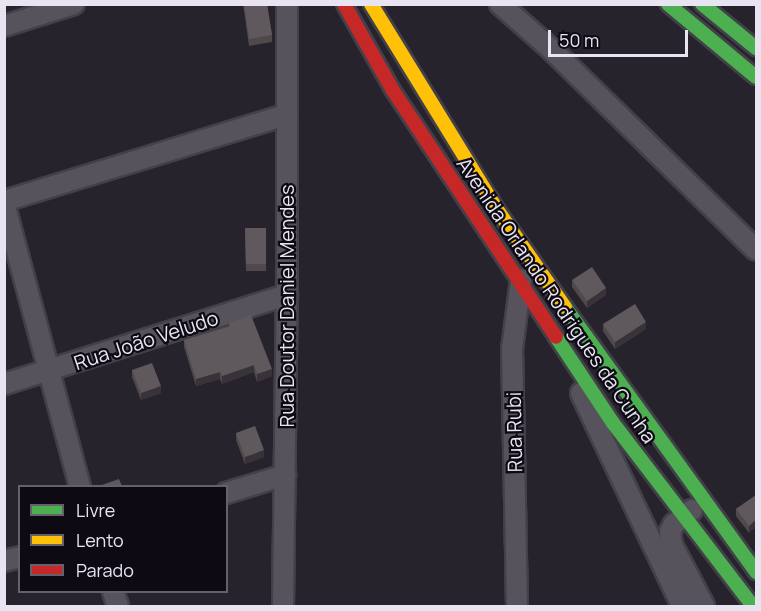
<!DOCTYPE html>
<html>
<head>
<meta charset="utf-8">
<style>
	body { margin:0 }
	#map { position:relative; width:761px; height:611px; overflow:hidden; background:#26232d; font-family:Manrope,sans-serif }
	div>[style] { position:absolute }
	.roads { filter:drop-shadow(2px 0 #424049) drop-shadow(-2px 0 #424049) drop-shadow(0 2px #424049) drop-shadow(0 -2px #424049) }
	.street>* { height:20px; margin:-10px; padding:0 10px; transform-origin:10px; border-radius:10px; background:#56535c }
	.fast>* { height:14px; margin:-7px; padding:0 7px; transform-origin:7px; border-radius:7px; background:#4caf50 }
	.slow>* { height:14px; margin:-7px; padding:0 7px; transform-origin:7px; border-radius:7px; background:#ffc107 }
	.jam>* { height:14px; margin:-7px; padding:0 7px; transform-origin:7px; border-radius:7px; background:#c62828 }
	.wall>* { inset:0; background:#4f494c }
	.shaded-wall>* { inset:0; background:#373338 }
	.building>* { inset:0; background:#5f595d }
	span { translate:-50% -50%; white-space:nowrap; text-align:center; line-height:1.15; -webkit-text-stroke:4.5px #0d0a13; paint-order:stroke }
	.street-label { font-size:20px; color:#e8e4f2 }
	.frame { position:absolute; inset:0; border:6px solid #e8e4f2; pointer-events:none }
	.legend { position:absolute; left:18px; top:485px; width:210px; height:108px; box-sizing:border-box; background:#0d0a13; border:2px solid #65616c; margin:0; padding:8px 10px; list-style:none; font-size:18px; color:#e8e4f2 }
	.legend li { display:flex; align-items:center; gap:12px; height:30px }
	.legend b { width:30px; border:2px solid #65616c }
	.scale { position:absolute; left:548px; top:30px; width:140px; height:27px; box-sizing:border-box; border:3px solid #e8e4f2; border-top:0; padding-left:8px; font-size:18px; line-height:21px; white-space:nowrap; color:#e8e4f2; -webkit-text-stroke:4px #0d0a13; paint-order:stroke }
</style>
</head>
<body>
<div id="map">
	<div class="roads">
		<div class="street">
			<i style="left:500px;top:4px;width:68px;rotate:41.4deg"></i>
			<i style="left:551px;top:49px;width:287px;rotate:44.4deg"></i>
			<i style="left:4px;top:26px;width:73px;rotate:-17.4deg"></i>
			<i style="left:4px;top:201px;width:295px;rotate:-17deg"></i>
			<i style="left:4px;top:203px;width:293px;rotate:75deg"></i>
			<i style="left:4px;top:384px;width:297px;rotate:-17.5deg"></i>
			<i style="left:581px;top:393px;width:236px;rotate:64.6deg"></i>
			<i style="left:226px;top:493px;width:62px;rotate:-17deg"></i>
			<i style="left:692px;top:510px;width:23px;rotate:142deg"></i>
			<i style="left:674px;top:524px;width:9px;rotate:117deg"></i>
			<i style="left:670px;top:532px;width:13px;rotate:81deg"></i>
			<i style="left:672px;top:545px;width:69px;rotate:62.3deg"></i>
			<i style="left:4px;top:561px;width:16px;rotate:-14deg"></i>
			<i style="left:113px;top:592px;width:15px;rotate:70deg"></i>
			<i style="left:283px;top:606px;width:311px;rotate:-89.3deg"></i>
			<i style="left:287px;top:295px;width:291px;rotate:-90deg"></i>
			<i style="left:517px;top:606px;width:257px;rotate:-91.1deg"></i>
			<i style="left:512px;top:349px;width:70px;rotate:-82.6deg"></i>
		</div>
		<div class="fast">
			<i style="left:668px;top:4px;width:114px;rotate:39.7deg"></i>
			<i style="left:702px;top:4px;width:70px;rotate:39.2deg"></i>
			<i style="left:565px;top:307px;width:327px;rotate:54.2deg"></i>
			<i style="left:556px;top:337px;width:103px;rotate:56.5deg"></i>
			<i style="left:613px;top:423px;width:230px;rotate:52.6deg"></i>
		</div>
		<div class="slow">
			<i style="left:371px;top:4px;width:243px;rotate:58.5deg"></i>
			<i style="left:498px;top:211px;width:117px;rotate:55.1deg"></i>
		</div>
		<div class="jam">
			<i style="left:344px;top:4px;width:98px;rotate:60.5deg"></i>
			<i style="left:392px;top:89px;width:297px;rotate:56.5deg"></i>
		</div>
	</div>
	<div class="wall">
		<i style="clip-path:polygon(243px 4px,267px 4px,272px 35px,272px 42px,249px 46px)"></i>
		<i style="clip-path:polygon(245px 228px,266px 228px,266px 271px,246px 271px)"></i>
		<i style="clip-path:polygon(572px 280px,606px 295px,587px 308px,572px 287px)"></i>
		<i style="clip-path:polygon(229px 323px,272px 376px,257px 382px,254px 372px,222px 384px,220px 379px,196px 386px,184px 347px,184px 340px,229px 327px)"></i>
		<i style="clip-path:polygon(603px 324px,646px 329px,615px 349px,603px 331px)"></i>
		<i style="clip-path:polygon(132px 370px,161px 393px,141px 400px,132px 377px)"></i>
		<i style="clip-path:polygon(236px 433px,264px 457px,245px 464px,236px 440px)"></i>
		<i style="clip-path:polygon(756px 495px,749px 533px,736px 516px,736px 509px)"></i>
	</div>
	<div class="shaded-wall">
		<i style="clip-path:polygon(606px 288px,606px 295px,587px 308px,587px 301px)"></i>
		<i style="clip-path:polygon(646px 322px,646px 329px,615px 349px,615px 342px)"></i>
		<i style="clip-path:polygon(254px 365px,254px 372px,222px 384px,222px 376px)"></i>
		<i style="clip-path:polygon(272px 369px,272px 376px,257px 382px,257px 374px)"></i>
		<i style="clip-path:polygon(220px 372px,220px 379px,196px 386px,196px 379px)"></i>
		<i style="clip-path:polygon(161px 386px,161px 393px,141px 400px,141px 393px)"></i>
		<i style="clip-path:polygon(264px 450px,264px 457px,245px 464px,245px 457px)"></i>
		<i style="clip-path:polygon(756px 520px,756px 527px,749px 533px,749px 526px)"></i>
	</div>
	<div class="building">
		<i style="clip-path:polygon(244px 4px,267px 4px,272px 35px,249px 39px)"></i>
		<i style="clip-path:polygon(245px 228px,266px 228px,266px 264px,246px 264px)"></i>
		<i style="clip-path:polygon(592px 267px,606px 288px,587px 301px,572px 280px)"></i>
		<i style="clip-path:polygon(635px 304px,646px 322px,615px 342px,603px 324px)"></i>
		<i style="clip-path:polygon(251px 315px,272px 369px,257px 374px,254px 365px,222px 376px,220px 372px,196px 379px,184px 340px,230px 326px,229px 323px)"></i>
		<i style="clip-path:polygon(152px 363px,161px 386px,141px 393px,132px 370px)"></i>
		<i style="clip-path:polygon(255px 426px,264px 450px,245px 457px,236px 433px)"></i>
		<i style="clip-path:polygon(119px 479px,122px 486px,99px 486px)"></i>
		<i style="clip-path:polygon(756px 495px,756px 520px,749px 526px,736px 509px)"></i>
	</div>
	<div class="street-label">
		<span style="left:557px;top:300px;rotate:56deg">Avenida Orlando Rodrigues da Cunha</span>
		<span style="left:286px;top:306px;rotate:-90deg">Rua Doutor Daniel Mendes</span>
		<span style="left:146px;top:340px;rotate:-18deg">Rua João Veludo</span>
		<span style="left:514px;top:432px;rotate:-91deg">Rua Rubi</span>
	</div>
	<div class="frame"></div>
	<ul class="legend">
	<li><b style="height:8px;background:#4caf50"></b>Livre</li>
	<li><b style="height:8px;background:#ffc107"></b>Lento</li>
	<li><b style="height:8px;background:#c62828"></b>Parado</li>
	</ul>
	<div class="scale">50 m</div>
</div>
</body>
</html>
